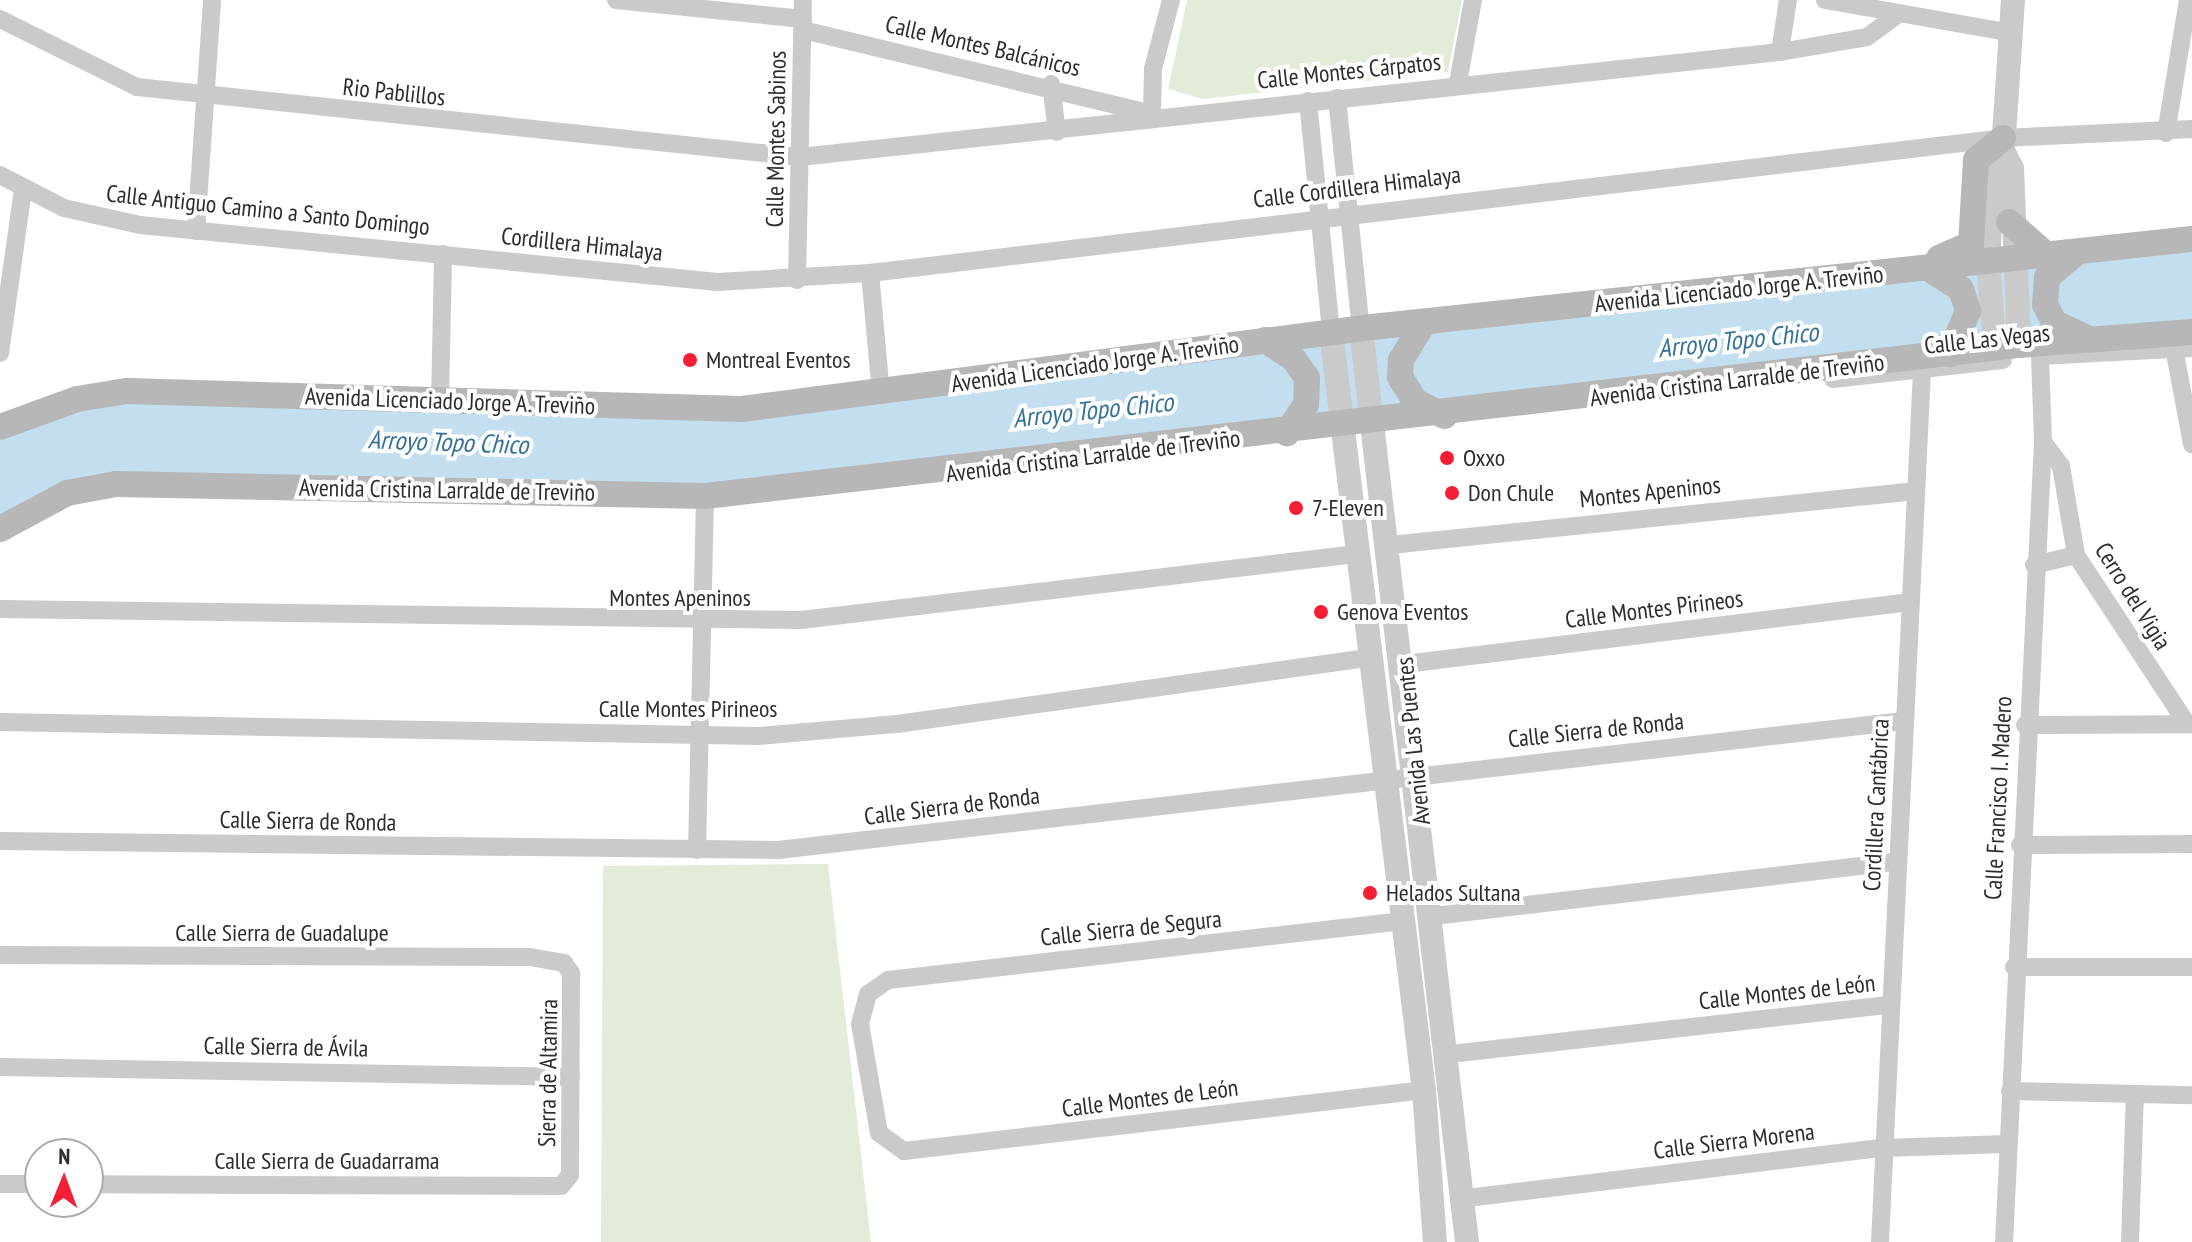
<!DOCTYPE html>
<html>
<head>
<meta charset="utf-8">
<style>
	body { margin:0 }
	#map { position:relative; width:2192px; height:1242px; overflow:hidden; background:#fff; font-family:"PT Sans Narrow",sans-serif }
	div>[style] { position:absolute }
	.green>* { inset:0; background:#e3ecd9 }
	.water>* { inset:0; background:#c3deee }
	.minor>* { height:18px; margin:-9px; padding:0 9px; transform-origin:9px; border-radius:9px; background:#cacaca }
	.tertiary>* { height:24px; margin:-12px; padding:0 12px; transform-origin:12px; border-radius:12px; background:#cacaca }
	.secondary>* { height:26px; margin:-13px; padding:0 13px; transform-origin:13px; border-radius:13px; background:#b7b7b7 }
	.dots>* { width:22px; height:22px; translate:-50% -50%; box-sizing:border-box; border:4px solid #fff; border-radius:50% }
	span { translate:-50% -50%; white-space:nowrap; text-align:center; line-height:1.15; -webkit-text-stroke:8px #fff; paint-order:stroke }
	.street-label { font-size:24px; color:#2d2d2d }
	.poi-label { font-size:24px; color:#2d2d2d }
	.left { translate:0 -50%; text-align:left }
	.water-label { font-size:26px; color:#347295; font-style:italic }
	.north { position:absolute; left:24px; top:1138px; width:80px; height:80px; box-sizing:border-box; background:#fff; border:2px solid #ababab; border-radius:50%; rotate:1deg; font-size:22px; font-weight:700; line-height:32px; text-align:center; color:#2d2d2d }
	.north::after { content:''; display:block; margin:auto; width:28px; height:36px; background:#f41f34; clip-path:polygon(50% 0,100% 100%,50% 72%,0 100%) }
</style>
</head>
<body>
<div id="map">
	<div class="green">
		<i style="clip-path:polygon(1187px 0,1462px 0,1448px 72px,1203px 99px,1168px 89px)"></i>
		<i style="clip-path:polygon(828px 864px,871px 1242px,601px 1242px,603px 866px)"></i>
	</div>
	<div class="water">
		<i style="clip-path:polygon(2192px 239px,2192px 332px,849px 485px,116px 484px,0 530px,0 428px,77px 399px,660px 408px)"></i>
	</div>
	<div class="minor">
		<i style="left:616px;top:0;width:188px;rotate:5.8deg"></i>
		<i style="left:1825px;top:0;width:190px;rotate:10deg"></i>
		<i style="left:0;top:19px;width:153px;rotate:26.4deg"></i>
		<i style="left:137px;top:87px;width:667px;rotate:6.03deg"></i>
		<i style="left:800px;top:157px;width:986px;rotate:-6.12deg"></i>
		<i style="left:1780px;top:52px;width:88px;rotate:-9.8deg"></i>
		<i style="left:1867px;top:37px;width:36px;rotate:-36deg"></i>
		<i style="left:803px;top:30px;width:359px;rotate:13.5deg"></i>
		<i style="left:1152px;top:114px;width:45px;rotate:-88.7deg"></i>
		<i style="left:1153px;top:69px;width:71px;rotate:-75.4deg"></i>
		<i style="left:1780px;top:52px;width:53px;rotate:-81.3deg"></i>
		<i style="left:1458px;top:83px;width:84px;rotate:-79.8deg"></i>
		<i style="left:1051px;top:84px;width:48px;rotate:82.9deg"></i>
		<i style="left:1337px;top:98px;width:232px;rotate:84.1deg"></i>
		<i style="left:1308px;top:101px;width:232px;rotate:84.3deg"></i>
		<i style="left:2166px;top:133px;width:135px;rotate:-80.6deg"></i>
		<i style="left:0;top:175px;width:72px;rotate:27.3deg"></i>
		<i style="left:64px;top:208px;width:78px;rotate:12.6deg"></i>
		<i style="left:140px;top:225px;width:580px;rotate:5.64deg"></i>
		<i style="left:717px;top:282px;width:153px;rotate:-3.4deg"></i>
		<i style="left:870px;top:273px;width:1141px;rotate:-6.79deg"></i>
		<i style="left:2003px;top:138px;width:189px;rotate:-2.7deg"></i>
		<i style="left:196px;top:231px;width:232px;rotate:-86deg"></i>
		<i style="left:870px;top:273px;width:122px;rotate:84.8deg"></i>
		<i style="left:797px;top:280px;width:280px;rotate:-88.8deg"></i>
		<i style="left:2174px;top:348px;width:98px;rotate:79.4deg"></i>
		<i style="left:0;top:353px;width:166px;rotate:-82deg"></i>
		<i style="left:2040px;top:356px;width:152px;rotate:-3deg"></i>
		<i style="left:1833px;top:379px;width:171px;rotate:-6.4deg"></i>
		<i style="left:440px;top:401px;width:147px;rotate:-88.8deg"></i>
		<i style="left:2043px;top:442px;width:30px;rotate:53deg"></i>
		<i style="left:2061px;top:466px;width:90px;rotate:80.4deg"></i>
		<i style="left:2076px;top:555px;width:202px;rotate:56.7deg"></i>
		<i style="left:1390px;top:545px;width:529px;rotate:-5.86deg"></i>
		<i style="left:2034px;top:565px;width:43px;rotate:-13.4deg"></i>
		<i style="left:0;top:609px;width:801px;rotate:0.79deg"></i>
		<i style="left:801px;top:620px;width:559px;rotate:-6.78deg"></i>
		<i style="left:1405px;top:664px;width:509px;rotate:-7deg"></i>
		<i style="left:0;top:722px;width:759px;rotate:1.06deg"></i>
		<i style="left:759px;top:736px;width:139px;rotate:-5deg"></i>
		<i style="left:897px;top:724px;width:479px;rotate:-8deg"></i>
		<i style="left:2025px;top:725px;width:167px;rotate:-0.3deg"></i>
		<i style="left:0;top:841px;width:778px;rotate:0.66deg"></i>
		<i style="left:778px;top:850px;width:1133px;rotate:-6.54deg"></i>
		<i style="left:2020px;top:845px;width:172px;rotate:-0.3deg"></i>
		<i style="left:697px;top:850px;width:354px;rotate:-88.7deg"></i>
		<i style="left:1434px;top:916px;width:466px;rotate:-6.7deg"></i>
		<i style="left:1403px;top:921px;width:518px;rotate:173.46deg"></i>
		<i style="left:888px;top:980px;width:24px;rotate:145deg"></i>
		<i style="left:868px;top:994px;width:31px;rotate:105deg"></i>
		<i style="left:860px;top:1024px;width:111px;rotate:80.1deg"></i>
		<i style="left:879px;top:1133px;width:31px;rotate:36deg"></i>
		<i style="left:904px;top:1151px;width:524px;rotate:-6.69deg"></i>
		<i style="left:0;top:955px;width:530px;rotate:0.22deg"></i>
		<i style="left:530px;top:957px;width:35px;rotate:10deg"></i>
		<i style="left:564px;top:963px;width:12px;rotate:55deg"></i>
		<i style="left:571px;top:973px;width:202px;rotate:90.3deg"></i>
		<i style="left:570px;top:1175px;width:14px;rotate:129deg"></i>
		<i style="left:561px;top:1186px;width:473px;rotate:-179.8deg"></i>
		<i style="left:2014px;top:967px;width:178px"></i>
		<i style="left:1450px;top:1054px;width:443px;rotate:-6.4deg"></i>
		<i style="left:0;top:1067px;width:571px;rotate:1deg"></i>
		<i style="left:2010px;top:1091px;width:182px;rotate:1.3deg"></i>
		<i style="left:0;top:1184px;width:40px"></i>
		<i style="left:1467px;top:1198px;width:418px;rotate:-6.9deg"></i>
		<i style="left:1882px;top:1148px;width:125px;rotate:-1.8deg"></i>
		<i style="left:1880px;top:1242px;width:873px;rotate:-87.24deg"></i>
		<i style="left:2004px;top:1242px;width:801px;rotate:-87.21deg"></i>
		<i style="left:2043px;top:442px;width:86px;rotate:-92deg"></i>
		<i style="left:2130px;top:1242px;width:147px;rotate:-88.1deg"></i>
	</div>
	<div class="tertiary">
		<i style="left:2013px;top:0;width:151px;rotate:93.8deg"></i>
		<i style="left:2003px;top:151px;width:19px;rotate:62deg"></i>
		<i style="left:2012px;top:168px;width:177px;rotate:87.7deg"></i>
		<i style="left:1361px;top:329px;width:919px;rotate:83.38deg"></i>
		<i style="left:1331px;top:332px;width:764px;rotate:83.01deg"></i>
		<i style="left:1424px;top:1090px;width:152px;rotate:85.9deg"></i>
		<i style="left:1995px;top:348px;width:85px;rotate:-94.7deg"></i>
		<i style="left:1988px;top:263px;width:95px;rotate:-87deg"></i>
		<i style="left:1993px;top:168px;width:20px;rotate:-60deg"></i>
	</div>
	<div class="secondary">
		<i style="left:2009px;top:222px;width:52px;rotate:41.1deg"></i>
		<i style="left:2076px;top:253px;width:38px;rotate:140deg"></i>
		<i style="left:2047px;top:277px;width:28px;rotate:94deg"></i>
		<i style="left:2045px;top:305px;width:21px;rotate:61deg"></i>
		<i style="left:2055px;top:323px;width:33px;rotate:25deg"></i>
		<i style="left:1939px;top:258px;width:35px;rotate:-24deg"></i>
		<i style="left:1971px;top:244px;width:84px;rotate:-86.6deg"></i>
		<i style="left:1976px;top:160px;width:35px;rotate:-39deg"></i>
		<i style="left:1933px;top:271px;width:33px;rotate:33deg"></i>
		<i style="left:1961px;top:289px;width:23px;rotate:72deg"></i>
		<i style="left:1968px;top:311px;width:47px;rotate:112.7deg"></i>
		<i style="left:1424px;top:322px;width:44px;rotate:121.2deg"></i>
		<i style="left:1401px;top:360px;width:17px;rotate:93deg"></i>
		<i style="left:1400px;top:377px;width:28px;rotate:58deg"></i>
		<i style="left:1415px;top:401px;width:33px;rotate:27deg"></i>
		<i style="left:1265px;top:340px;width:33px;rotate:33deg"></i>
		<i style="left:1293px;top:358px;width:24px;rotate:55deg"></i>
		<i style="left:1307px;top:378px;width:26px;rotate:92deg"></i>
		<i style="left:1306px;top:404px;width:35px;rotate:123deg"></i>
		<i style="left:0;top:427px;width:82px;rotate:-20deg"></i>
		<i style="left:77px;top:399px;width:51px;rotate:-9.1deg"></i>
		<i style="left:127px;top:391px;width:615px;rotate:1.68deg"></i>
		<i style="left:742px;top:409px;width:635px;rotate:-7.42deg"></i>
		<i style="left:1372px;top:327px;width:825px;rotate:-6.13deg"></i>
		<i style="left:0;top:529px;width:76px;rotate:-28.2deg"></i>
		<i style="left:67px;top:493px;width:50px;rotate:-10.4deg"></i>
		<i style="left:116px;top:484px;width:589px;rotate:1.17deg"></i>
		<i style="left:705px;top:496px;width:1323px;rotate:-6.56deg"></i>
		<i style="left:2019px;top:345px;width:173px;rotate:-4.3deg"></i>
	</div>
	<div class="dots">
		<i style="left:690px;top:360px;background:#f41f34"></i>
		<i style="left:1447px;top:458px;background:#f41f34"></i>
		<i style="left:1452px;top:493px;background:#f41f34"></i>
		<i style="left:1296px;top:508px;background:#f41f34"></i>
		<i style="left:1321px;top:612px;background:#f41f34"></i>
		<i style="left:1370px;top:893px;background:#f41f34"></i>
	</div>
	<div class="street-label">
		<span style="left:983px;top:46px;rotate:13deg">Calle Montes Balcánicos</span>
		<span style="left:1349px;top:71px;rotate:-6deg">Calle Montes Cárpatos</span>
		<span style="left:394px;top:92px;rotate:6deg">Rio Pablillos</span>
		<span style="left:776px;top:139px;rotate:-89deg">Calle Montes Sabinos</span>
		<span style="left:1357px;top:187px;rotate:-7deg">Calle Cordillera Himalaya</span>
		<span style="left:268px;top:210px;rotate:6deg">Calle Antiguo Camino a Santo Domingo</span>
		<span style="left:582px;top:244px;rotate:6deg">Cordillera Himalaya</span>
		<span style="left:1739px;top:289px;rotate:-6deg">Avenida Licenciado Jorge A. Treviño</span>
		<span style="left:1987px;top:339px;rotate:-6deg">Calle Las Vegas</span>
		<span style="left:1095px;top:364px;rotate:-8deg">Avenida Licenciado Jorge A. Treviño</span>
		<span style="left:1737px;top:380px;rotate:-7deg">Avenida Cristina Larralde de Treviño</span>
		<span style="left:450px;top:401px;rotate:2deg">Avenida Licenciado Jorge A. Treviño</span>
		<span style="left:1093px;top:456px;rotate:-7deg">Avenida Cristina Larralde de Treviño</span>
		<span style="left:447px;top:490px;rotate:1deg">Avenida Cristina Larralde de Treviño</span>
		<span style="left:1650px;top:492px;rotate:-6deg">Montes Apeninos</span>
		<span style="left:2133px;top:596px;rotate:58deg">Cerro del Vigia</span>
		<span style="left:680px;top:598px">Montes Apeninos</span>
		<span style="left:1654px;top:609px;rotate:-7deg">Calle Montes Pirineos</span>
		<span style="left:688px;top:709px">Calle Montes Pirineos</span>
		<span style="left:1596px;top:730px;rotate:-6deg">Calle Sierra de Ronda</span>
		<span style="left:1413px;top:741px;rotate:-96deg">Avenida Las Puentes</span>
		<span style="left:1998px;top:798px;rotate:-87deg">Calle Francisco I. Madero</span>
		<span style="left:1876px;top:805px;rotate:-87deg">Cordillera Cantábrica</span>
		<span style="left:952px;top:806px;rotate:-7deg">Calle Sierra de Ronda</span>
		<span style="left:308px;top:821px;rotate:1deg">Calle Sierra de Ronda</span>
		<span style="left:1131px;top:928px;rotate:-6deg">Calle Sierra de Segura</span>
		<span style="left:282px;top:933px">Calle Sierra de Guadalupe</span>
		<span style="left:1787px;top:992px;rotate:-6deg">Calle Montes de León</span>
		<span style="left:286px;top:1047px;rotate:1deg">Calle Sierra de Ávila</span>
		<span style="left:548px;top:1073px;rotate:-89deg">Sierra de Altamira</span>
		<span style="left:1150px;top:1098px;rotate:-7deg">Calle Montes de León</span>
		<span style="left:1734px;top:1141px;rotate:-7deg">Calle Sierra Morena</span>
		<span style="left:327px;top:1161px">Calle Sierra de Guadarrama</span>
	</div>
	<div class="poi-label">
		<span class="left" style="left:706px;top:360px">Montreal Eventos</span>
		<span class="left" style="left:1463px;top:458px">Oxxo</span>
		<span class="left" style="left:1468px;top:493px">Don Chule</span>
		<span class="left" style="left:1312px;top:508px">7-Eleven</span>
		<span class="left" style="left:1337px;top:612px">Genova Eventos</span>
		<span class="left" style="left:1386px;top:893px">Helados Sultana</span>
	</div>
	<div class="water-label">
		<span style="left:1738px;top:340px;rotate:-6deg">Arroyo Topo Chico</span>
		<span style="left:1093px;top:410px;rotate:-6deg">Arroyo Topo Chico</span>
		<span style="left:448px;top:442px;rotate:2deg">Arroyo Topo Chico</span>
	</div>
	<div class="north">N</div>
</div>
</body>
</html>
